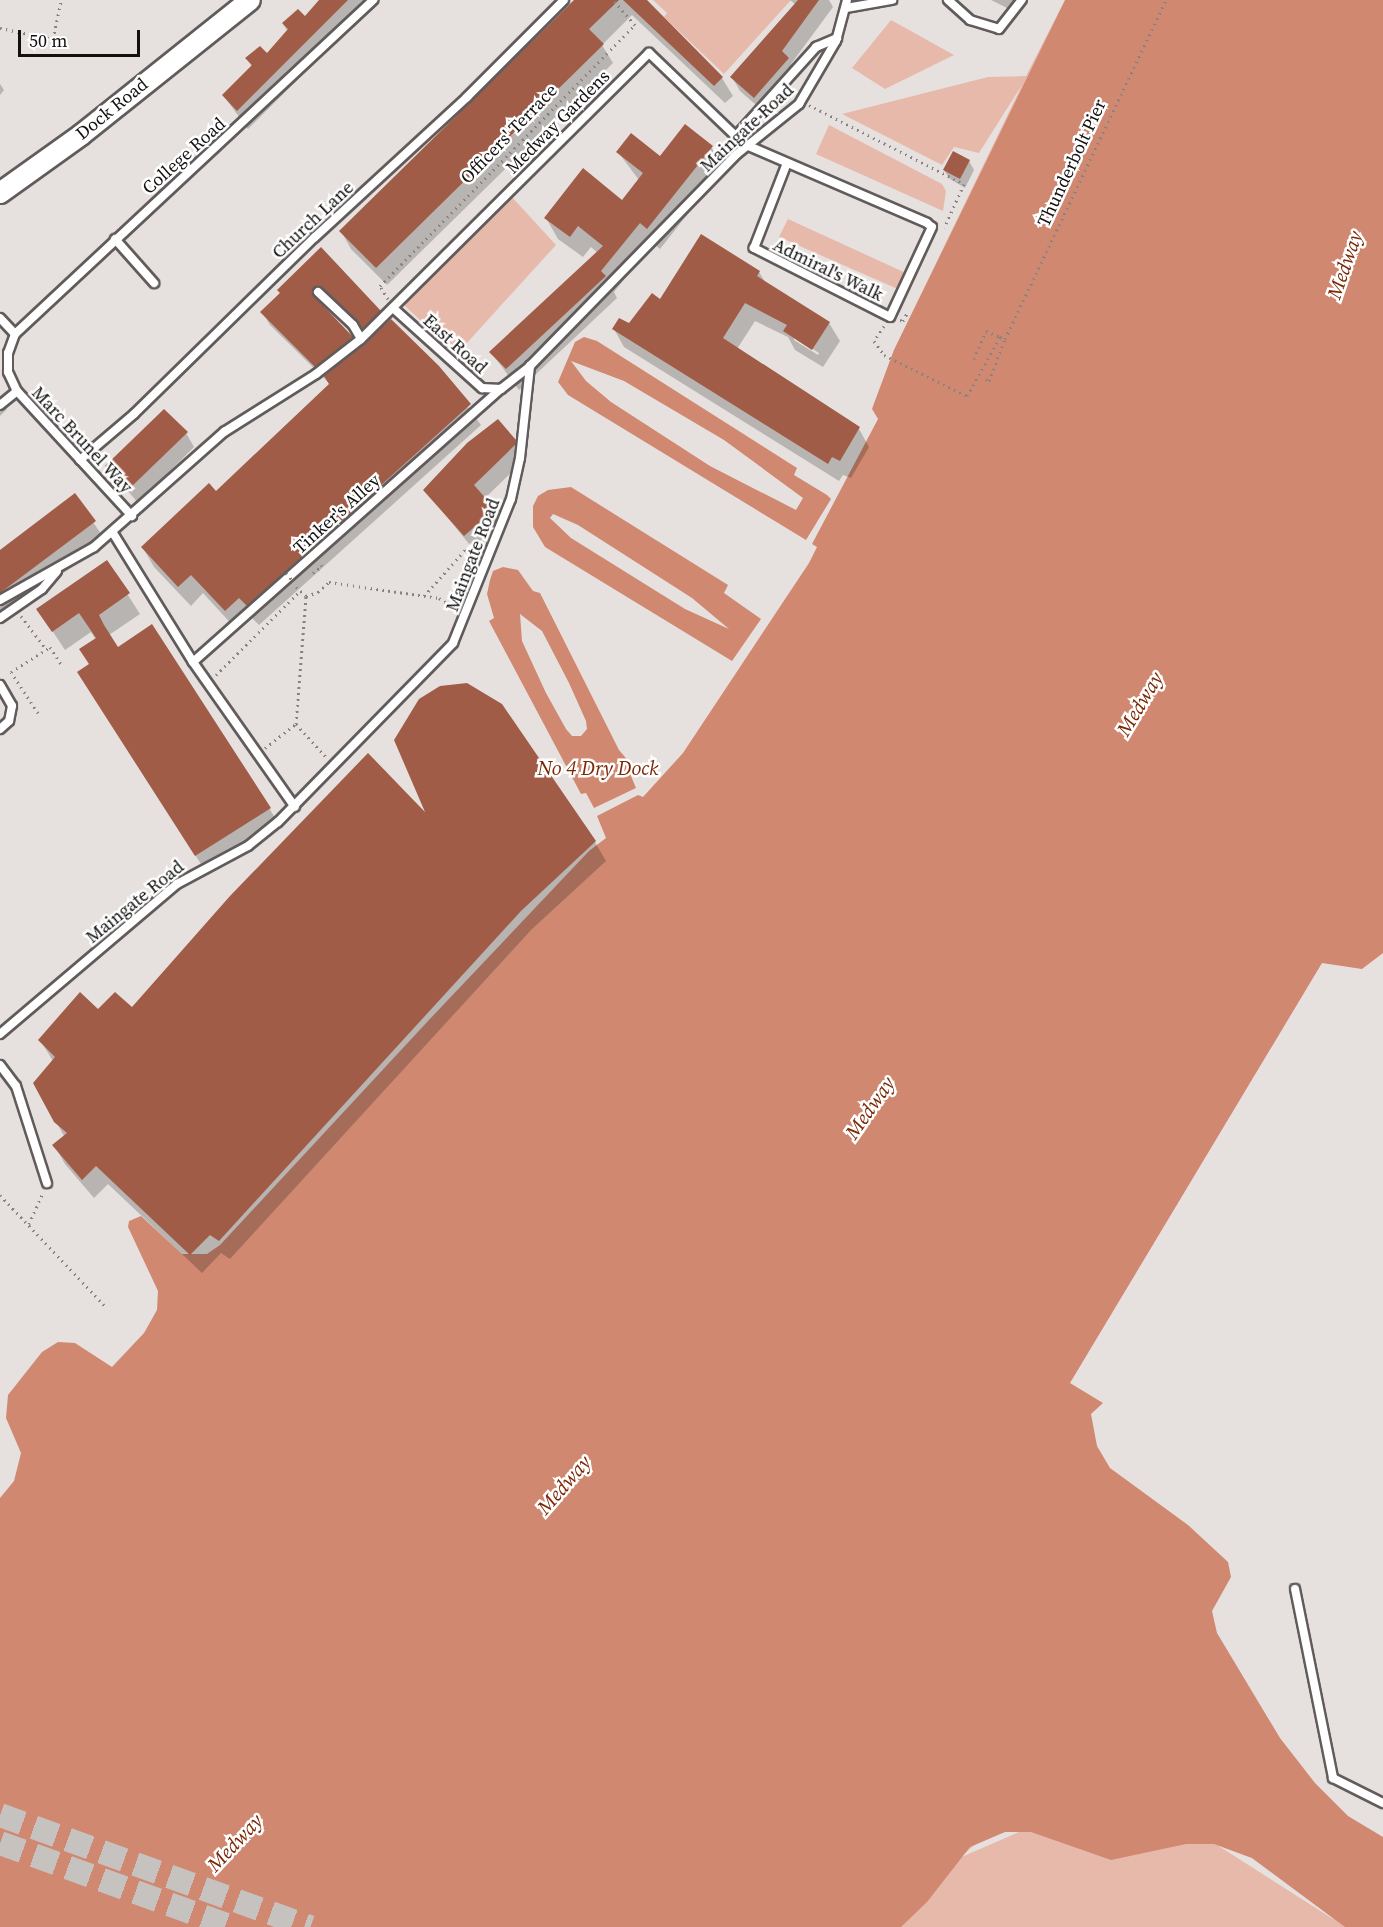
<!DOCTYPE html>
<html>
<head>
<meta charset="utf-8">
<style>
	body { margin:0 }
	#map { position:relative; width:1383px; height:1927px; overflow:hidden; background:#e6e1df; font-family:"Source Serif 4",serif }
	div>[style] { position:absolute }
	.green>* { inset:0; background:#e7b9aa }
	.water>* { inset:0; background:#d08871 }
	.shadow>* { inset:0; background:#0003 }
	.building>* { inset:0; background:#a05c46 }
	.primary-tunnel>* { height:24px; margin-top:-12px; transform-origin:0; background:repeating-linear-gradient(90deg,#c6c2c0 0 24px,transparent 0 36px) }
	.path>* { height:3px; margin-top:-1.5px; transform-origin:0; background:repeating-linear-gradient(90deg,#868281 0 1.5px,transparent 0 6px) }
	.roads { filter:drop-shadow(2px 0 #615c5b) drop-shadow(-2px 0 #615c5b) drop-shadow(0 2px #615c5b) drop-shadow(0 -2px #615c5b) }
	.service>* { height:8px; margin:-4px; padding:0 4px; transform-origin:4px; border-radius:4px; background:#fff }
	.tertiary>* { height:20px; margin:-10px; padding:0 10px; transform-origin:10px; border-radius:10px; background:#fff }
	.path-bridge>* { height:3px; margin-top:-1.5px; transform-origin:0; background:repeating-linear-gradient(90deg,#868281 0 1.5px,transparent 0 6px) }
	span { translate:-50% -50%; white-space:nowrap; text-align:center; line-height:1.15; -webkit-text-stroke:5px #fff; paint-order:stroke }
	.street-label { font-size:18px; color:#121110 }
	.water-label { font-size:20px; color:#7c2704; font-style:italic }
	.scale { position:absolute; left:18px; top:30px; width:122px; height:27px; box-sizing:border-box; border:3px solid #121110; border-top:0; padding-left:8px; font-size:18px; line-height:21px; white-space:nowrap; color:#121110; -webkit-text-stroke:4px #fff; paint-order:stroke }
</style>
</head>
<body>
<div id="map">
	<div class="green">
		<i style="clip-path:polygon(653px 0,791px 0,724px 74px,664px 17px,667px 13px)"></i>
		<i style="clip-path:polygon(1065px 0,872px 409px,894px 350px,1022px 85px,979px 153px,954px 147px,942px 165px,842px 114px,988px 77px,1026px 76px)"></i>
		<i style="clip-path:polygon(891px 20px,954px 55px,885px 89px,852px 68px)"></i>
		<i style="clip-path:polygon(829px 125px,942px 184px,946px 191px,943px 211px,816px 154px)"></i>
		<i style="clip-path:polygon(511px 196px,556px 245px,466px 344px,451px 349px,403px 304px)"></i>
		<i style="clip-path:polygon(788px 219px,908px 274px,900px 290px,779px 237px)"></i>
		<i style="clip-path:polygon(evenodd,1079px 1729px,1383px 1927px,741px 1927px,1079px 1729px,1005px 1832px,1019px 1832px,959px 1858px,983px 1838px,1005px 1832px,1079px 1729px,1217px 1845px,1252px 1858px,1334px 1919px,1333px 1919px,1217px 1845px)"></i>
	</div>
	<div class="water">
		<i style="clip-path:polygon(1065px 0,1383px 0,1383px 953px,1362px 969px,1322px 963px,1070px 1383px,1103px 1403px,1091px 1414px,1097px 1446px,1110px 1468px,1188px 1525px,1228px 1562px,1231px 1577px,1212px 1611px,1217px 1633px,1280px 1738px,1315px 1783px,1348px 1816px,1383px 1837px,1383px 1927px,1345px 1927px,1252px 1858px,1214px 1844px,1186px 1844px,1111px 1860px,1031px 1832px,1005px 1832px,970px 1847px,927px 1902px,901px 1927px,0 1927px,0 1498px,14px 1481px,21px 1453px,6px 1418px,8px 1395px,42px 1352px,58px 1342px,75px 1343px,112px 1367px,144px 1333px,157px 1310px,158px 1291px,128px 1227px,129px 1221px,141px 1216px,182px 1254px,207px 1254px,220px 1245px,428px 1021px,589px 851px,606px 838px,597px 816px,638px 795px,643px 797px,683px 753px,809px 563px,817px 547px,812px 544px,878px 419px,872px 409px,894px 350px)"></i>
		<i style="clip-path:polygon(evenodd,584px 337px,597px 341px,797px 468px,794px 475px,827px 495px,831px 499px,806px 540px,568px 395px,558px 382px,575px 342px,584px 337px,571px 361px,624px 381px,724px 440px,803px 498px,796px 510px,710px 466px,611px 402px,586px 381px,571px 361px)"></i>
		<i style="clip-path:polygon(evenodd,571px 487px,728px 585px,724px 593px,761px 619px,732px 661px,545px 547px,533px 527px,533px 506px,538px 496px,548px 490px,571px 487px,553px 514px,578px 525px,692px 598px,729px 629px,685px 609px,571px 538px,550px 518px,553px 514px)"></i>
		<i style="clip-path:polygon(evenodd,503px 567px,518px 570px,533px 591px,540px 593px,619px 750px,637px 771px,631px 776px,636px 788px,594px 808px,586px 793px,581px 794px,489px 621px,494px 618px,487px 594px,490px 580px,493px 571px,503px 567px,520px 614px,542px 631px,569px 683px,586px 721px,587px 729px,581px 736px,572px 736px,566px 729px,546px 693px,522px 641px,520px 614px)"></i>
	</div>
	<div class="shadow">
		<i style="clip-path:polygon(321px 0,378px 0,248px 129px,223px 95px,252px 67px,247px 59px,267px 55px,288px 32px,283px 24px,305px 18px)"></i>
		<i style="clip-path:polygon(577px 0,643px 0,722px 78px,733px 96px,725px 103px,632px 15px,602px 45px,613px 63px,387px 285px,351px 249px,341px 231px)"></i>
		<i style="clip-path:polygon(790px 0,829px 0,833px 7px,791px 64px,796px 73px,763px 111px,740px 91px,732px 77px,796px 5px)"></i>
		<i style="clip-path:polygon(991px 0,1019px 0,1013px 11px)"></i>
		<i style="clip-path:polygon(0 84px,4px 90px,0 95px)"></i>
		<i style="clip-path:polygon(711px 147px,724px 168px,660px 249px,653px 243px,614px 292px,617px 298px,519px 390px,491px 352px,598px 253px,591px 247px,583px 257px,558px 239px,546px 218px,622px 202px,639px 180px,618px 152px,660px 158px)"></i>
		<i style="clip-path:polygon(969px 161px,974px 170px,965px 188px,950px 179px,944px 170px)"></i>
		<i style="clip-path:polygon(evenodd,321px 249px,387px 324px,438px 367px,481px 425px,259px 625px,251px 617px,237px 630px,203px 593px,191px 606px,154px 567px,143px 548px,216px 493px,331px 385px,270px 325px,262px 312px,321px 249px,321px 300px,331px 300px,369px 340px,358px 349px,320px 305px,321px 300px)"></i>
		<i style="clip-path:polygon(evenodd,759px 272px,765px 282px,829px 323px,840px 341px,823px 367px,795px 350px,788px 337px,755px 321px,737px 349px,859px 429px,869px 447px,851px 478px,843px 475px,839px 481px,624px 347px,614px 329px,629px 325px,661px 301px,759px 272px,794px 337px,819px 353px,818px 355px,794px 340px,794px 337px)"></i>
		<i style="clip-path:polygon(0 396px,7px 409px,0 416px)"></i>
		<i style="clip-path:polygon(186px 433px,194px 447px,138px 503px,107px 466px)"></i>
		<i style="clip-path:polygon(515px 441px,523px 461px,484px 499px,502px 525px,474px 550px,425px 490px)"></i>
		<i style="clip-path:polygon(75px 496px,106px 541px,0 621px,0 552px)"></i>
		<i style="clip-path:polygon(107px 562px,140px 614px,109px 635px,118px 649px,269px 808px,281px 828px,208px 875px,91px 692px,90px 665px,96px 640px,91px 632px,65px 650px,38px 609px)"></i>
		<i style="clip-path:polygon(429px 818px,595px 842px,606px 861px,531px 930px,230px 1259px,221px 1253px,202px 1273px,108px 1184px,94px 1198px,65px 1164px,54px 1145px,64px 1136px,35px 1083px,53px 1061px,40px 1040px,98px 1011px,132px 1009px)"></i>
	</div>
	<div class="building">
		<i style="clip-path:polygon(319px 0,348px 0,237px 111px,222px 95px,252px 65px,245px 58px,260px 46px,267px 53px,288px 29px,282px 23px,298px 9px,305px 16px)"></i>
		<i style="clip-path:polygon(574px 0,619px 0,589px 29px,604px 44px,376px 268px,339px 231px)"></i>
		<i style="clip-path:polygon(623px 0,647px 0,723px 77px,714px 86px)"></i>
		<i style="clip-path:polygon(798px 0,819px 0,782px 51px,789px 58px,754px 98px,730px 77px)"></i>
		<i style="clip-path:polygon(685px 124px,713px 146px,647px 229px,640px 223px,601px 271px,606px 276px,506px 369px,489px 352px,603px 246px,578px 226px,570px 237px,544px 218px,583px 168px,622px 200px,643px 173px,616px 152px,631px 133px,660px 156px)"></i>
		<i style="clip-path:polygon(953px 151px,970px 160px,960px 179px,943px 170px)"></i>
		<i style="clip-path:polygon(701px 234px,760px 271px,757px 276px,830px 322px,812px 350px,783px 331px,787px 325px,745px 303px,723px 338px,860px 427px,840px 461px,832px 457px,828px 464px,612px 329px,619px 318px,629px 323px,652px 293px,660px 299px)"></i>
		<i style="clip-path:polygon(321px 247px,381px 311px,362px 329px,322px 288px,314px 288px,314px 296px,353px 337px,315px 367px,260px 312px,280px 293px,277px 290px)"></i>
		<i style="clip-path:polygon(391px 319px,439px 366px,471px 404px,247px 606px,239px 598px,225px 611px,191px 575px,178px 587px,141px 547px,209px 483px,216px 491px,329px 384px,324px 376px)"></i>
		<i style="clip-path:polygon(164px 409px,188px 432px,129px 489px,105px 466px)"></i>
		<i style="clip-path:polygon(498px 419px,516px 440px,515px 445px,474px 485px,495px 509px,464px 536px,423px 490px,467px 443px)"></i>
		<i style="clip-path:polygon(75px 493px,96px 521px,0 593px,0 550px)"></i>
		<i style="clip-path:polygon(107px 560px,130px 593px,99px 615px,104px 625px,118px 647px,152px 624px,271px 808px,195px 856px,77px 672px,89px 664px,79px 649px,96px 638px,79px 613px,52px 632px,36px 609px)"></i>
		<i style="clip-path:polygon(467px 683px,502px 704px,596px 841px,521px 911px,219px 1241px,210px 1235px,190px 1255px,96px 1166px,82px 1180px,52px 1145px,67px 1133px,54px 1122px,33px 1083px,55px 1057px,38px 1040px,80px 992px,98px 1009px,115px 992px,132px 1007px,230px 896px,368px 753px,425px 812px,394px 740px,419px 699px,440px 686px)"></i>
	</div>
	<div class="primary-tunnel">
		<i style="left:0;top:1815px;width:330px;rotate:19.9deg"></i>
		<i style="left:0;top:1843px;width:247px;rotate:19.9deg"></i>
	</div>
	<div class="path">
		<i style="left:0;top:28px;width:54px;rotate:11.7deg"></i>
		<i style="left:53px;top:39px;width:40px;rotate:-78deg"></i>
		<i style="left:809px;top:105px;width:174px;rotate:27deg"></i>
		<i style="left:964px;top:184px;width:48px;rotate:114.4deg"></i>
		<i style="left:388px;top:299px;width:15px;rotate:-122deg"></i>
		<i style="left:380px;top:286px;width:365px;rotate:-45.7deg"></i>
		<i style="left:635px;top:25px;width:33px;rotate:-131deg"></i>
		<i style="left:900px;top:320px;width:3px;rotate:18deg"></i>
		<i style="left:903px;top:321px;width:11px;rotate:-63deg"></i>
		<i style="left:884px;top:326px;width:18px;rotate:124deg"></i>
		<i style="left:874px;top:341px;width:17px;rotate:54deg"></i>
		<i style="left:884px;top:355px;width:93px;rotate:26.3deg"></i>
		<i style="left:967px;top:396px;width:68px;rotate:-60.8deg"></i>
		<i style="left:1000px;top:337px;width:5px;rotate:22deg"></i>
		<i style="left:1005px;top:339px;width:375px;rotate:-64.6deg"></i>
		<i style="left:974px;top:359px;width:30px;rotate:-67deg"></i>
		<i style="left:986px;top:331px;width:15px;rotate:23deg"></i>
		<i style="left:986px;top:379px;width:4px;rotate:34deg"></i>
		<i style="left:989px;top:381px;width:45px;rotate:-69.1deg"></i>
		<i style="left:313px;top:573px;width:11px;rotate:-38deg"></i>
		<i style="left:322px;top:566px;width:3px;rotate:-135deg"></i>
		<i style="left:296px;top:587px;width:13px;rotate:42deg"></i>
		<i style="left:306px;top:596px;width:13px;rotate:-18deg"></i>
		<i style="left:318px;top:592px;width:15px;rotate:-42deg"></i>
		<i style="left:329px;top:582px;width:111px;rotate:8.3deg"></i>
		<i style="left:439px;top:598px;width:19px;rotate:32deg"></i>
		<i style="left:424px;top:596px;width:62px;rotate:-48.3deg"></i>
		<i style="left:465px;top:550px;width:12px;rotate:24deg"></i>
		<i style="left:21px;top:616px;width:41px;rotate:52.9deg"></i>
		<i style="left:216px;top:675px;width:119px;rotate:-45deg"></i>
		<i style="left:38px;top:713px;width:49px;rotate:-123.4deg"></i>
		<i style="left:11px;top:672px;width:46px;rotate:-32.7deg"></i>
		<i style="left:50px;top:647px;width:20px;rotate:57deg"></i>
		<i style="left:296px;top:724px;width:46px;rotate:47.6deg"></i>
		<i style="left:265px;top:748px;width:39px;rotate:-38deg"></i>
		<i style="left:296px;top:724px;width:128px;rotate:-85.5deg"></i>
		<i style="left:0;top:1195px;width:154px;rotate:46.6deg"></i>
		<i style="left:29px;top:1224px;width:34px;rotate:-66deg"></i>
	</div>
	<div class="roads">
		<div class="service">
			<i style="left:948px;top:0;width:30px;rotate:42deg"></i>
			<i style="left:970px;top:20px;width:30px;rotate:17deg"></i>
			<i style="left:999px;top:29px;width:37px;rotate:-52deg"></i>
			<i style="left:846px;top:8px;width:47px;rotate:-9.9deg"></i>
			<i style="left:736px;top:136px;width:120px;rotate:-48deg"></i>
			<i style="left:816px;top:47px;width:23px;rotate:-23deg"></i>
			<i style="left:115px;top:239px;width:59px;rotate:48.4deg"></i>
			<i style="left:318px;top:292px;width:48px;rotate:43.3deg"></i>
			<i style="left:353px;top:325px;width:16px;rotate:60deg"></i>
			<i style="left:393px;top:308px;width:120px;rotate:42deg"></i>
			<i style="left:482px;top:388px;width:19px;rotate:3deg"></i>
			<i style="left:501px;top:389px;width:37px;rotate:-38deg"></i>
			<i style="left:0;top:318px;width:22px;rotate:47deg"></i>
			<i style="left:15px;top:334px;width:20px;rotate:110deg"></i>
			<i style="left:8px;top:353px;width:19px;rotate:90deg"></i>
			<i style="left:8px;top:372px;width:21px;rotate:65deg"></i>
			<i style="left:17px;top:391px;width:170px;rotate:47.4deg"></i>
			<i style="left:15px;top:334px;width:490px;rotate:-43deg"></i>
			<i style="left:0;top:405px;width:22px;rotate:-39deg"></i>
			<i style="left:80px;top:460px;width:71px;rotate:-40.4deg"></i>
			<i style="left:134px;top:414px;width:253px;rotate:-44.4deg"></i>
			<i style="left:315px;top:237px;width:207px;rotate:-42.6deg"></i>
			<i style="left:467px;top:97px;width:137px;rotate:-45deg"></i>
			<i style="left:113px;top:533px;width:152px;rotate:58.2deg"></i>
			<i style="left:193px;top:662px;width:177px;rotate:54.9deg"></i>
			<i style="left:0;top:600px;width:108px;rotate:-29.4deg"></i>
			<i style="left:94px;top:547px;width:174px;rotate:-41.5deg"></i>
			<i style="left:224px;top:432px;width:109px;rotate:-32.2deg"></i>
			<i style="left:316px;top:374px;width:57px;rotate:-37.9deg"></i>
			<i style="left:361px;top:339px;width:406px;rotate:-44.8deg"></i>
			<i style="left:649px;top:53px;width:132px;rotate:43.8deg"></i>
			<i style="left:744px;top:144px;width:199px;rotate:23.3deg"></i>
			<i style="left:927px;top:223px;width:6px;rotate:39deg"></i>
			<i style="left:932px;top:227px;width:99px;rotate:115deg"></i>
			<i style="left:890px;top:317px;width:153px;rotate:-153.1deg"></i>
			<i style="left:754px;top:248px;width:91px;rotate:-68.8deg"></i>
			<i style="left:0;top:618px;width:51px;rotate:-34.6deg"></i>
			<i style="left:42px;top:589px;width:23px;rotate:-50deg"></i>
			<i style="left:193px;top:662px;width:412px;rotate:-41.6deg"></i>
			<i style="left:0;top:685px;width:24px;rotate:60deg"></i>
			<i style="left:12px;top:706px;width:15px;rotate:101deg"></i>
			<i style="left:9px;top:721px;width:12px;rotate:138deg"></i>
			<i style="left:0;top:1034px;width:232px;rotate:-40.3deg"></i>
			<i style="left:177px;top:884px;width:81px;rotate:-28.2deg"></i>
			<i style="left:248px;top:846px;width:38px;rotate:-39deg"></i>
			<i style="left:278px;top:822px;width:250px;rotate:-45.6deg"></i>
			<i style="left:453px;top:643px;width:155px;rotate:-68.1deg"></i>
			<i style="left:511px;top:499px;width:42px;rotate:-77.6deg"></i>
			<i style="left:520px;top:458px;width:93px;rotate:-83.8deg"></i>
			<i style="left:530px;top:366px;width:296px;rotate:-45.7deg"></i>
			<i style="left:737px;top:154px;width:80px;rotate:-38.9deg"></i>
			<i style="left:799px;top:104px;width:73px;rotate:-59.6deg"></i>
			<i style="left:836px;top:41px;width:42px;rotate:-75deg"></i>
			<i style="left:0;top:1065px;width:26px;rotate:53deg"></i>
			<i style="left:16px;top:1086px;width:102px;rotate:72.3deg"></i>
			<i style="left:1295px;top:1589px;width:193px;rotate:78.6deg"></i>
			<i style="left:1333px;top:1778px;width:56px;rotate:26.6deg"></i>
		</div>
		<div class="tertiary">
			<i style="left:0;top:193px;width:100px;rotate:-35.6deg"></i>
			<i style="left:81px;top:135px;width:216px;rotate:-38.6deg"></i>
		</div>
	</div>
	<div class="path-bridge">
		<i style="left:286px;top:573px;width:9px;rotate:49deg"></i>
	</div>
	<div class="street-label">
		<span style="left:112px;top:109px;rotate:-39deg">Dock Road</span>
		<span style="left:558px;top:122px;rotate:-45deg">Medway Gardens</span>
		<span style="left:747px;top:128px;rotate:-43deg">Maingate Road</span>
		<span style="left:509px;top:134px;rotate:-46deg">Officers' Terrace</span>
		<span style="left:184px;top:156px;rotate:-42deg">College Road</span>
		<span style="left:1072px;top:163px;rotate:-65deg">Thunderbolt Pier</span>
		<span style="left:313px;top:220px;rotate:-43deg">Church Lane</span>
		<span style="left:828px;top:270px;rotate:26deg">Admiral's Walk</span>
		<span style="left:455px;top:344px;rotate:42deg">East Road</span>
		<span style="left:82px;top:440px;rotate:47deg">Marc Brunel Way</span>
		<span style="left:337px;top:514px;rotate:-42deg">Tinker's Alley</span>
		<span style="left:473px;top:555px;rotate:-69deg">Maingate Road</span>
		<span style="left:135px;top:902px;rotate:-39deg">Maingate Road</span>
	</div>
	<div class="water-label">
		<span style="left:1345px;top:265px;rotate:-71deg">Medway</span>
		<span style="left:1140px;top:704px;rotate:-59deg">Medway</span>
		<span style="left:598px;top:768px">No 4 Dry Dock</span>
		<span style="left:870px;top:1108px;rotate:-55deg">Medway</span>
		<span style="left:564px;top:1485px;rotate:-49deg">Medway</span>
		<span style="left:235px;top:1843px;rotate:-47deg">Medway</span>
	</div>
	<div class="scale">50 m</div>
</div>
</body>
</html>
